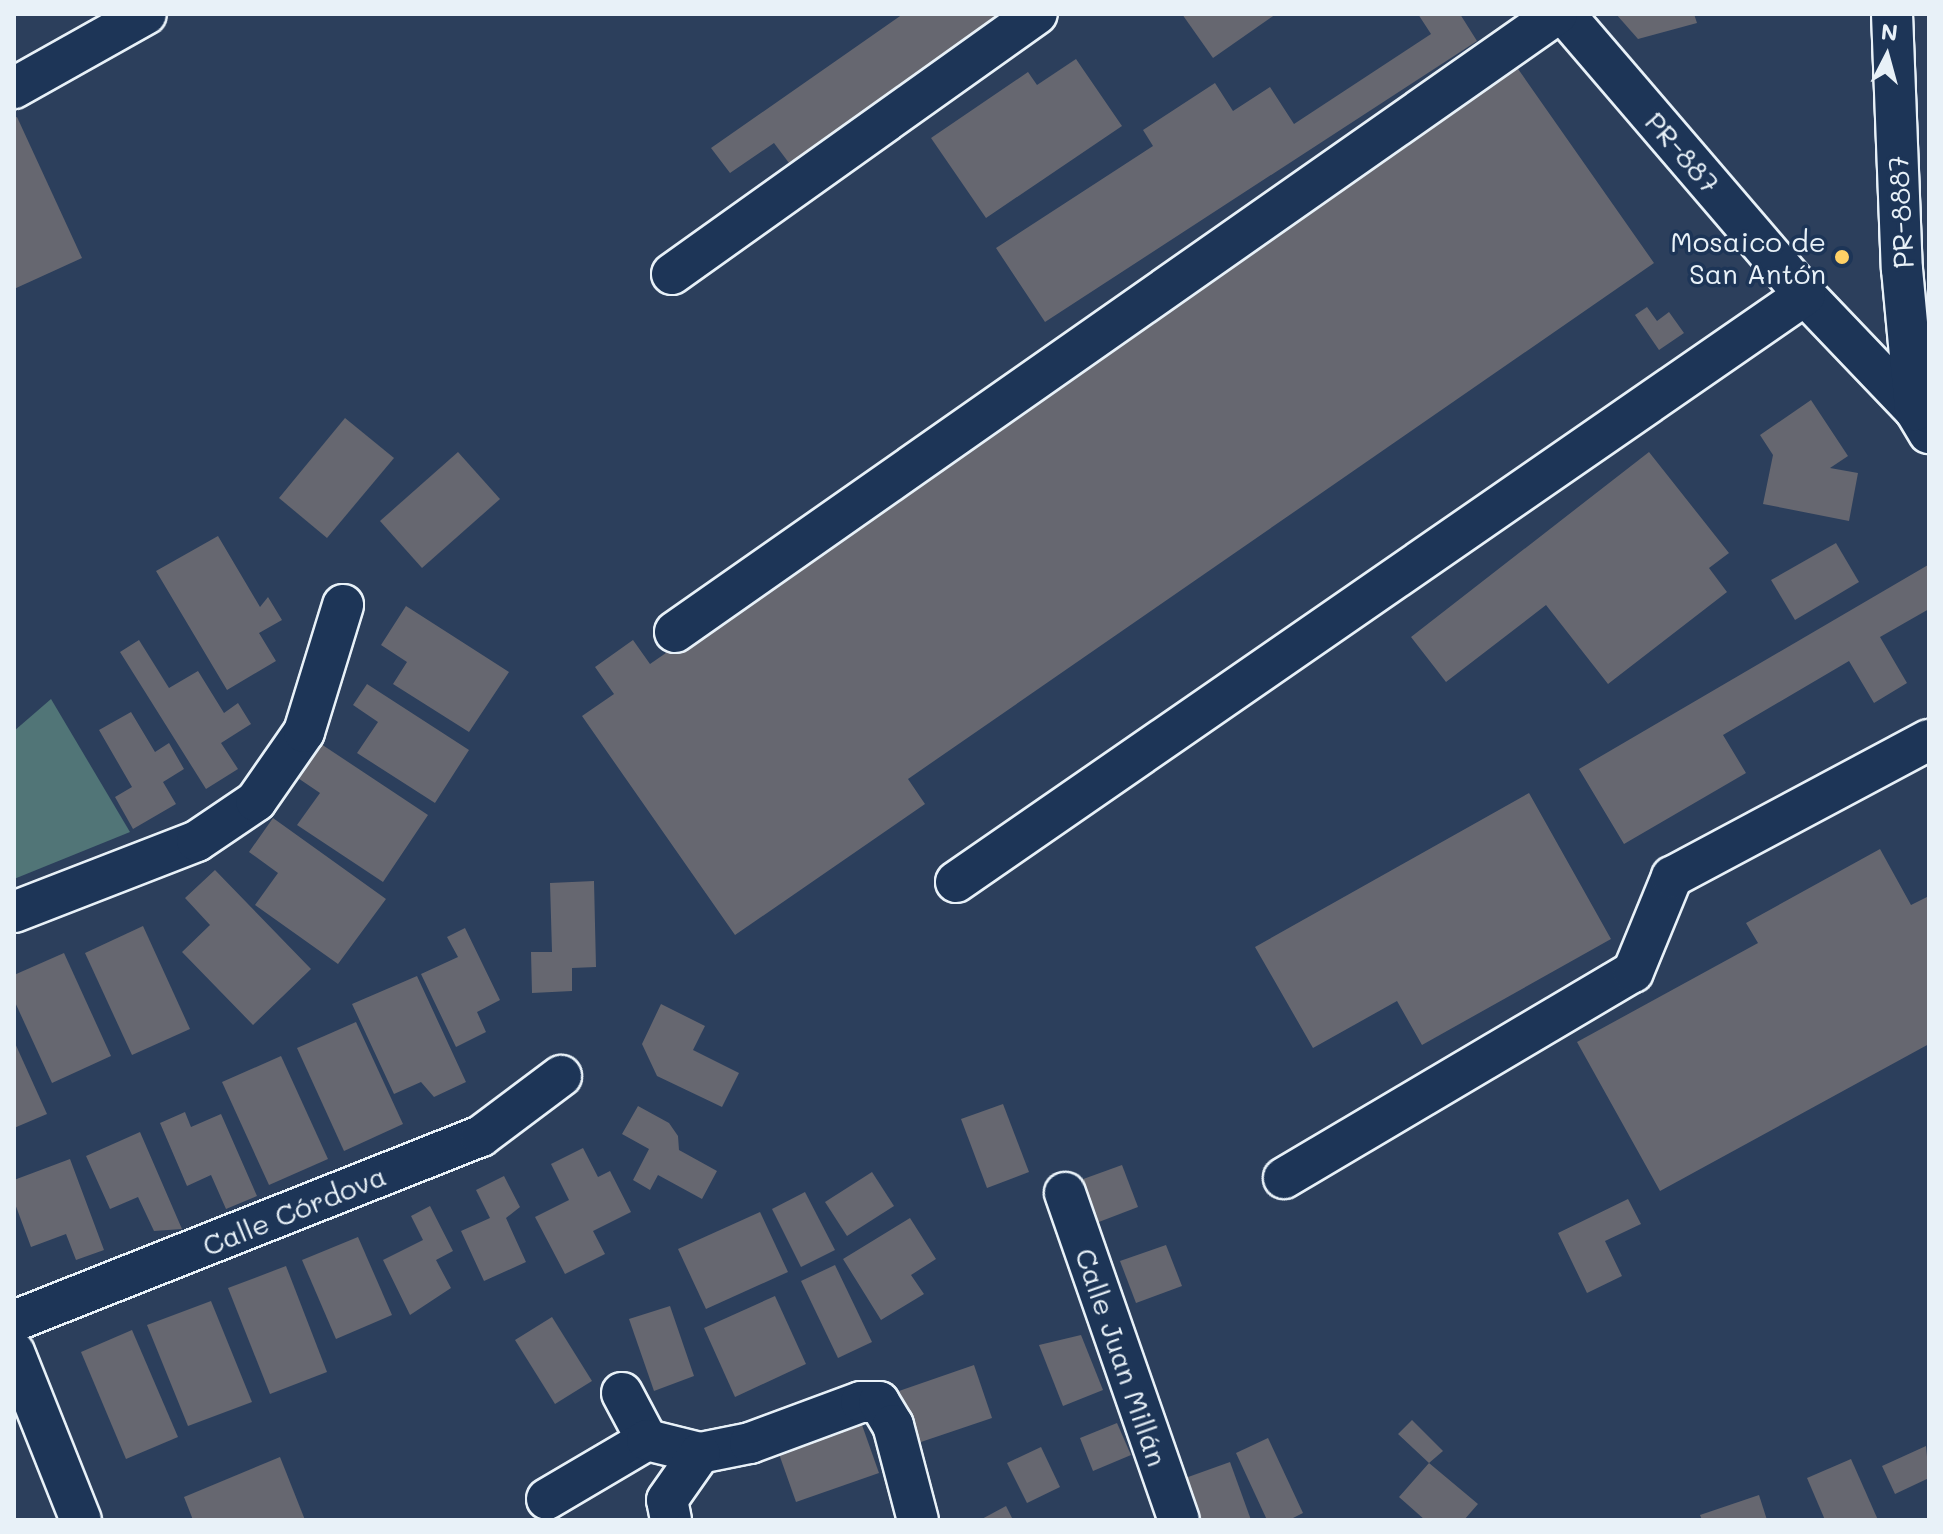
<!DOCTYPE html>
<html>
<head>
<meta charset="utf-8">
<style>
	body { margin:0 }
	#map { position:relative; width:1943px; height:1534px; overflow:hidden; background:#2c3f5c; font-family:Mali,sans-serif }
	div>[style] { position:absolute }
	.green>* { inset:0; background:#517577 }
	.building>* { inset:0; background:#666770 }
	.roads { filter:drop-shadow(2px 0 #e8f1f8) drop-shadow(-2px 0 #e8f1f8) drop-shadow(0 2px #e8f1f8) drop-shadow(0 -2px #e8f1f8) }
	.minor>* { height:40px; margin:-20px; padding:0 20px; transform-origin:20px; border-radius:20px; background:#1d3557 }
	.dots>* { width:22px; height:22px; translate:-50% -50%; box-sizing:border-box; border:4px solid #1d3557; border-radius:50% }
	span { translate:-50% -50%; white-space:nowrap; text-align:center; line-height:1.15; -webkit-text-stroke:7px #1d3557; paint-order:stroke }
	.street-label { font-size:28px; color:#e8f1f8 }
	.poi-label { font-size:28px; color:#e8f1f8 }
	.right { translate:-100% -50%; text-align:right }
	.frame { position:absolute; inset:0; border:16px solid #e8f1f8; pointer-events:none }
	.north { position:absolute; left:1847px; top:16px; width:80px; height:80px; -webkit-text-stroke:6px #1d3557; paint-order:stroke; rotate:6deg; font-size:22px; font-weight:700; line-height:32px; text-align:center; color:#e8f1f8 }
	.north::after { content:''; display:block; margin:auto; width:28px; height:36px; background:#e8f1f8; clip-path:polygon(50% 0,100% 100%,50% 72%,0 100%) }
</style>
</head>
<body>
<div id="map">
	<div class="green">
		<i style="clip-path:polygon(51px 699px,130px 832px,14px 879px,14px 731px)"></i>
	</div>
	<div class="building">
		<i style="clip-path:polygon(903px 14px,1020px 14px,795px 171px,774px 143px,730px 173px,711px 148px)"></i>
		<i style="clip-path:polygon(1182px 14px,1276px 14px,1213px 58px)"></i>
		<i style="clip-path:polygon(1418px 14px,1460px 14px,1477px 41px,1045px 322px,996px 248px,1153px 146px,1143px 130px,1215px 83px,1233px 111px,1270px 87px,1294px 124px,1431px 34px)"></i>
		<i style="clip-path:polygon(1616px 14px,1694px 14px,1697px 23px,1638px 39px)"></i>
		<i style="clip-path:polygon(1076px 59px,1122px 126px,986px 218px,931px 138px,1028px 72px,1037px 85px)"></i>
		<i style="clip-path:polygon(1516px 66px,1654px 263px,908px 779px,925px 804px,735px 935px,582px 716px,614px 694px,595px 667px,633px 640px,650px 664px)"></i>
		<i style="clip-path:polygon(17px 117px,82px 258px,14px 289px,14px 118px)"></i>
		<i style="clip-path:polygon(1647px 307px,1657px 321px,1669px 312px,1684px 333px,1659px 350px,1635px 315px)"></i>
		<i style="clip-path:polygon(1811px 400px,1848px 456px,1830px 468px,1858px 473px,1849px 521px,1763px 504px,1773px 455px,1760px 435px)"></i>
		<i style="clip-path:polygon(345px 418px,394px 458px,327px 538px,279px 498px)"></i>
		<i style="clip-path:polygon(458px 452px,500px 499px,422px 568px,380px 521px)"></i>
		<i style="clip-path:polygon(1649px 452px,1729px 553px,1709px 568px,1727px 592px,1608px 684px,1546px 605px,1446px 682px,1411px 637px)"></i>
		<i style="clip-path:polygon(218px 536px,260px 607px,268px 597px,282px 620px,259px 633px,276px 661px,227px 690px,156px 571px)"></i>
		<i style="clip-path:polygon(1836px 543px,1859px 582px,1795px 620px,1771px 580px)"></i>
		<i style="clip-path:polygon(1928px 565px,1929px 609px,1880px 637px,1907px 683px,1874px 703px,1849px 661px,1723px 735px,1746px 773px,1624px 844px,1579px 769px)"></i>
		<i style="clip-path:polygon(406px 606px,509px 672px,469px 732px,393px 684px,407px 662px,381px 645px)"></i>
		<i style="clip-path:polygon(139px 640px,169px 688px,198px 671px,224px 713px,238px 703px,251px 724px,221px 743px,238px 769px,206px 789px,120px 652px)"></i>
		<i style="clip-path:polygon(367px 684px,469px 750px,435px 803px,357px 753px,378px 722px,353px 705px)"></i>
		<i style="clip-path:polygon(131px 712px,155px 752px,169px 743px,184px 769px,163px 782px,176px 804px,133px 829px,115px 797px,132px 787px,99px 730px)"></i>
		<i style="clip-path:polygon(312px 738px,428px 815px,383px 882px,297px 825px,320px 793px,289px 772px)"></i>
		<i style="clip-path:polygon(1529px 793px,1611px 939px,1422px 1045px,1397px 1001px,1313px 1048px,1255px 947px)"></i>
		<i style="clip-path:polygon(273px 818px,386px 899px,338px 964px,255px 905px,278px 873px,249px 852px)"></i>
		<i style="clip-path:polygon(1880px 849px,1911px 905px,1929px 896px,1929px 1044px,1660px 1191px,1577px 1042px,1758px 943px,1746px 923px)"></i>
		<i style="clip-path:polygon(215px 870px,311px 969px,253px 1025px,182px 952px,210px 925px,185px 898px)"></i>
		<i style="clip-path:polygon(594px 881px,596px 967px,572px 968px,572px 991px,532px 993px,531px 952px,552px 952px,550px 883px)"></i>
		<i style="clip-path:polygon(143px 926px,190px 1029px,132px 1055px,85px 953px)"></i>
		<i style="clip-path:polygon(465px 928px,500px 1000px,477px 1012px,486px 1032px,456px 1047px,421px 974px,458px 957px,447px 937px)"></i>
		<i style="clip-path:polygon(64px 953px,111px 1056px,52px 1083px,14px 1000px,14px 975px)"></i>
		<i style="clip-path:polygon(417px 976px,466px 1082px,434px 1097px,421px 1082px,394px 1094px,352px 1004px)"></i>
		<i style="clip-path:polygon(661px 1004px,705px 1026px,693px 1050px,739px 1073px,722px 1107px,657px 1076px,642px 1044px)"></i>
		<i style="clip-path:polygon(356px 1022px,403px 1124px,344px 1151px,297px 1048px)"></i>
		<i style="clip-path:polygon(14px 1041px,47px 1114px,14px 1128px)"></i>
		<i style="clip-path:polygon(281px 1056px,328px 1159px,269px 1185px,222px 1082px)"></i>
		<i style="clip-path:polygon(1003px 1104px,1029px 1172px,987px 1188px,961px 1119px)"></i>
		<i style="clip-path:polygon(638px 1106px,669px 1123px,678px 1136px,679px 1150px,717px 1171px,702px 1199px,658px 1175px,650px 1190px,633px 1180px,649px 1149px,622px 1134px)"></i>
		<i style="clip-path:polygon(185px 1112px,191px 1127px,221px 1114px,257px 1196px,226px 1209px,211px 1175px,187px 1186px,160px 1123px)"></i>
		<i style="clip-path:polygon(140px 1132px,182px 1229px,154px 1231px,138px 1197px,110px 1209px,86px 1156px)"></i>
		<i style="clip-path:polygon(583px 1148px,598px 1177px,610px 1171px,631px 1212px,593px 1231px,605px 1254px,565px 1274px,535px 1217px,569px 1200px,551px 1164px)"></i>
		<i style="clip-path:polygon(70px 1159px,104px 1250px,76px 1260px,66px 1234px,31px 1247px,14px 1201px,14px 1180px)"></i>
		<i style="clip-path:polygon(1122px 1165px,1138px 1207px,1091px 1225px,1075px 1182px)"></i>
		<i style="clip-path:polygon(872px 1172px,894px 1206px,847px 1236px,825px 1202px)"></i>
		<i style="clip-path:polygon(504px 1176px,520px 1207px,506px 1218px,526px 1262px,484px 1281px,461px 1231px,490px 1218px,476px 1190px)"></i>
		<i style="clip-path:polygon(805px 1192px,835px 1250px,801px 1267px,772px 1209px)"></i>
		<i style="clip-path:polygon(1628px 1199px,1641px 1224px,1605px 1241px,1622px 1276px,1587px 1293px,1558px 1233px)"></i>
		<i style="clip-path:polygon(430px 1206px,453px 1251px,436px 1260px,451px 1288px,410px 1315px,383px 1260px,423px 1240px,411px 1216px)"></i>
		<i style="clip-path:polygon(760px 1212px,788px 1272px,706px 1309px,678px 1249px)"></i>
		<i style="clip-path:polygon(910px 1218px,936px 1259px,911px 1275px,924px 1294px,881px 1320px,843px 1259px)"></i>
		<i style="clip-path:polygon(358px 1237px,392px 1315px,336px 1339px,302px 1260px)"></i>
		<i style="clip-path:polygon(1166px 1245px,1182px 1286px,1136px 1303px,1120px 1261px)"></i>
		<i style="clip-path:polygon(835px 1265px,872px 1342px,838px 1358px,801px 1281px)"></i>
		<i style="clip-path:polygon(286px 1266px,327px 1372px,270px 1394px,228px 1288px)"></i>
		<i style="clip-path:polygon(775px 1296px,806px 1364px,735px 1397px,704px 1328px)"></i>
		<i style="clip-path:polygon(211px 1301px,252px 1402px,188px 1426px,147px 1325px)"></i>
		<i style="clip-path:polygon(670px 1306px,694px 1376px,654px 1391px,629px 1319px)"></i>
		<i style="clip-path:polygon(552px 1317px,592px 1381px,555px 1404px,515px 1340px)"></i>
		<i style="clip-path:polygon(132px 1330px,178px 1437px,126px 1459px,81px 1352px)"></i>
		<i style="clip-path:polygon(1081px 1335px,1103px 1390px,1063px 1406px,1039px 1345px)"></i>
		<i style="clip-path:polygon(974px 1365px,992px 1418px,918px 1443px,899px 1391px)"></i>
		<i style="clip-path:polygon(1412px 1420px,1443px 1451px,1429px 1463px,1478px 1504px,1464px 1520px,1425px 1520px,1399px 1497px,1429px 1463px,1398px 1434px)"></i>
		<i style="clip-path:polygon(1117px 1423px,1131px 1455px,1093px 1471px,1080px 1438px)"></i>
		<i style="clip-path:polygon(862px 1425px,879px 1473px,796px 1502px,779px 1454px)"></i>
		<i style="clip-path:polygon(1268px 1438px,1303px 1513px,1289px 1520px,1267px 1520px,1236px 1453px)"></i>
		<i style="clip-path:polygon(1926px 1446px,1929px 1478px,1895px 1494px,1882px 1466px)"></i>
		<i style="clip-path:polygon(1041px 1447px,1060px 1487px,1027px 1503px,1007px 1463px)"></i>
		<i style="clip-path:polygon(280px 1457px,305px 1520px,193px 1520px,184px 1497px)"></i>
		<i style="clip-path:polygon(1851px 1459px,1878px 1520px,1825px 1520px,1807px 1478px)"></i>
		<i style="clip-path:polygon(1230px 1462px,1251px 1520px,1191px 1520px,1177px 1481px)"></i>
		<i style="clip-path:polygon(1759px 1495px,1767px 1520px,1702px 1520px,1700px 1515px)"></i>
		<i style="clip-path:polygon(1006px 1506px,1013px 1520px,980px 1520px)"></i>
	</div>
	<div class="roads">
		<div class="minor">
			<i style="left:1564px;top:14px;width:370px;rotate:49.4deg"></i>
			<i style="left:1805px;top:295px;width:159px;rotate:46.3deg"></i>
			<i style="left:1915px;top:410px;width:27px;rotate:59deg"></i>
			<i style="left:1892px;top:14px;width:255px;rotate:87.8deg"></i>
			<i style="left:1902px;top:269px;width:142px;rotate:84.7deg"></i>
			<i style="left:14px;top:88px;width:151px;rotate:-29.3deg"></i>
			<i style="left:672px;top:274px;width:448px;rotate:-35.5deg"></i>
			<i style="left:675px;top:632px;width:1077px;rotate:-35.02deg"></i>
			<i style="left:956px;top:882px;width:1032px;rotate:-34.66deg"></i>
			<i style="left:14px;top:912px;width:196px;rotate:-21.2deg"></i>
			<i style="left:197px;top:841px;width:71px;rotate:-34.1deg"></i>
			<i style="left:256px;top:801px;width:84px;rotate:-55.2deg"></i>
			<i style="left:304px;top:732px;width:133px;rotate:-72.9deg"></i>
			<i style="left:1284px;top:1178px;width:405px;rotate:-30.6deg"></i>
			<i style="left:1633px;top:972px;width:103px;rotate:-67.7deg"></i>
			<i style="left:1672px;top:877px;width:291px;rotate:-28.1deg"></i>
			<i style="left:1065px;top:1193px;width:346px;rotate:70.8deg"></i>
			<i style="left:14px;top:1321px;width:502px;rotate:-21.61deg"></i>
			<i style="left:481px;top:1136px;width:100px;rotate:-36.9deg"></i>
			<i style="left:14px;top:1352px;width:181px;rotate:68.3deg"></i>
			<i style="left:622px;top:1393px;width:53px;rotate:62deg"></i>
			<i style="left:547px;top:1499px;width:116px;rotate:-30.5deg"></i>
			<i style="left:647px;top:1440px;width:55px;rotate:13.8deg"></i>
			<i style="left:700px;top:1453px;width:51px;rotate:-11.3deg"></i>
			<i style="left:750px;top:1443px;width:118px;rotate:-20.3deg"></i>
			<i style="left:861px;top:1402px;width:18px"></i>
			<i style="left:879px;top:1402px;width:27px;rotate:59deg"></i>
			<i style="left:893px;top:1425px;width:98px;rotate:75.3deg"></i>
			<i style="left:671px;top:1520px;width:20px;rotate:-101deg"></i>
			<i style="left:667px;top:1500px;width:57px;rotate:-54.9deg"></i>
		</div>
	</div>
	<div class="dots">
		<i style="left:1842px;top:257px;background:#ffd166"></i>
	</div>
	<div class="street-label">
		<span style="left:1683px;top:152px;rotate:49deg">PR-887</span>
		<span style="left:1900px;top:212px;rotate:-93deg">PR-8887</span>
		<span style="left:294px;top:1210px;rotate:-22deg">Calle Córdova</span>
		<span style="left:1122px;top:1357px;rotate:71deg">Calle Juan Millán</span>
	</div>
	<div class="poi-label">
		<span class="right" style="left:1826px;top:257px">Mosaico de<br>San Antón</span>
	</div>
	<div class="frame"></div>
	<div class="north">N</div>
</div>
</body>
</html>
